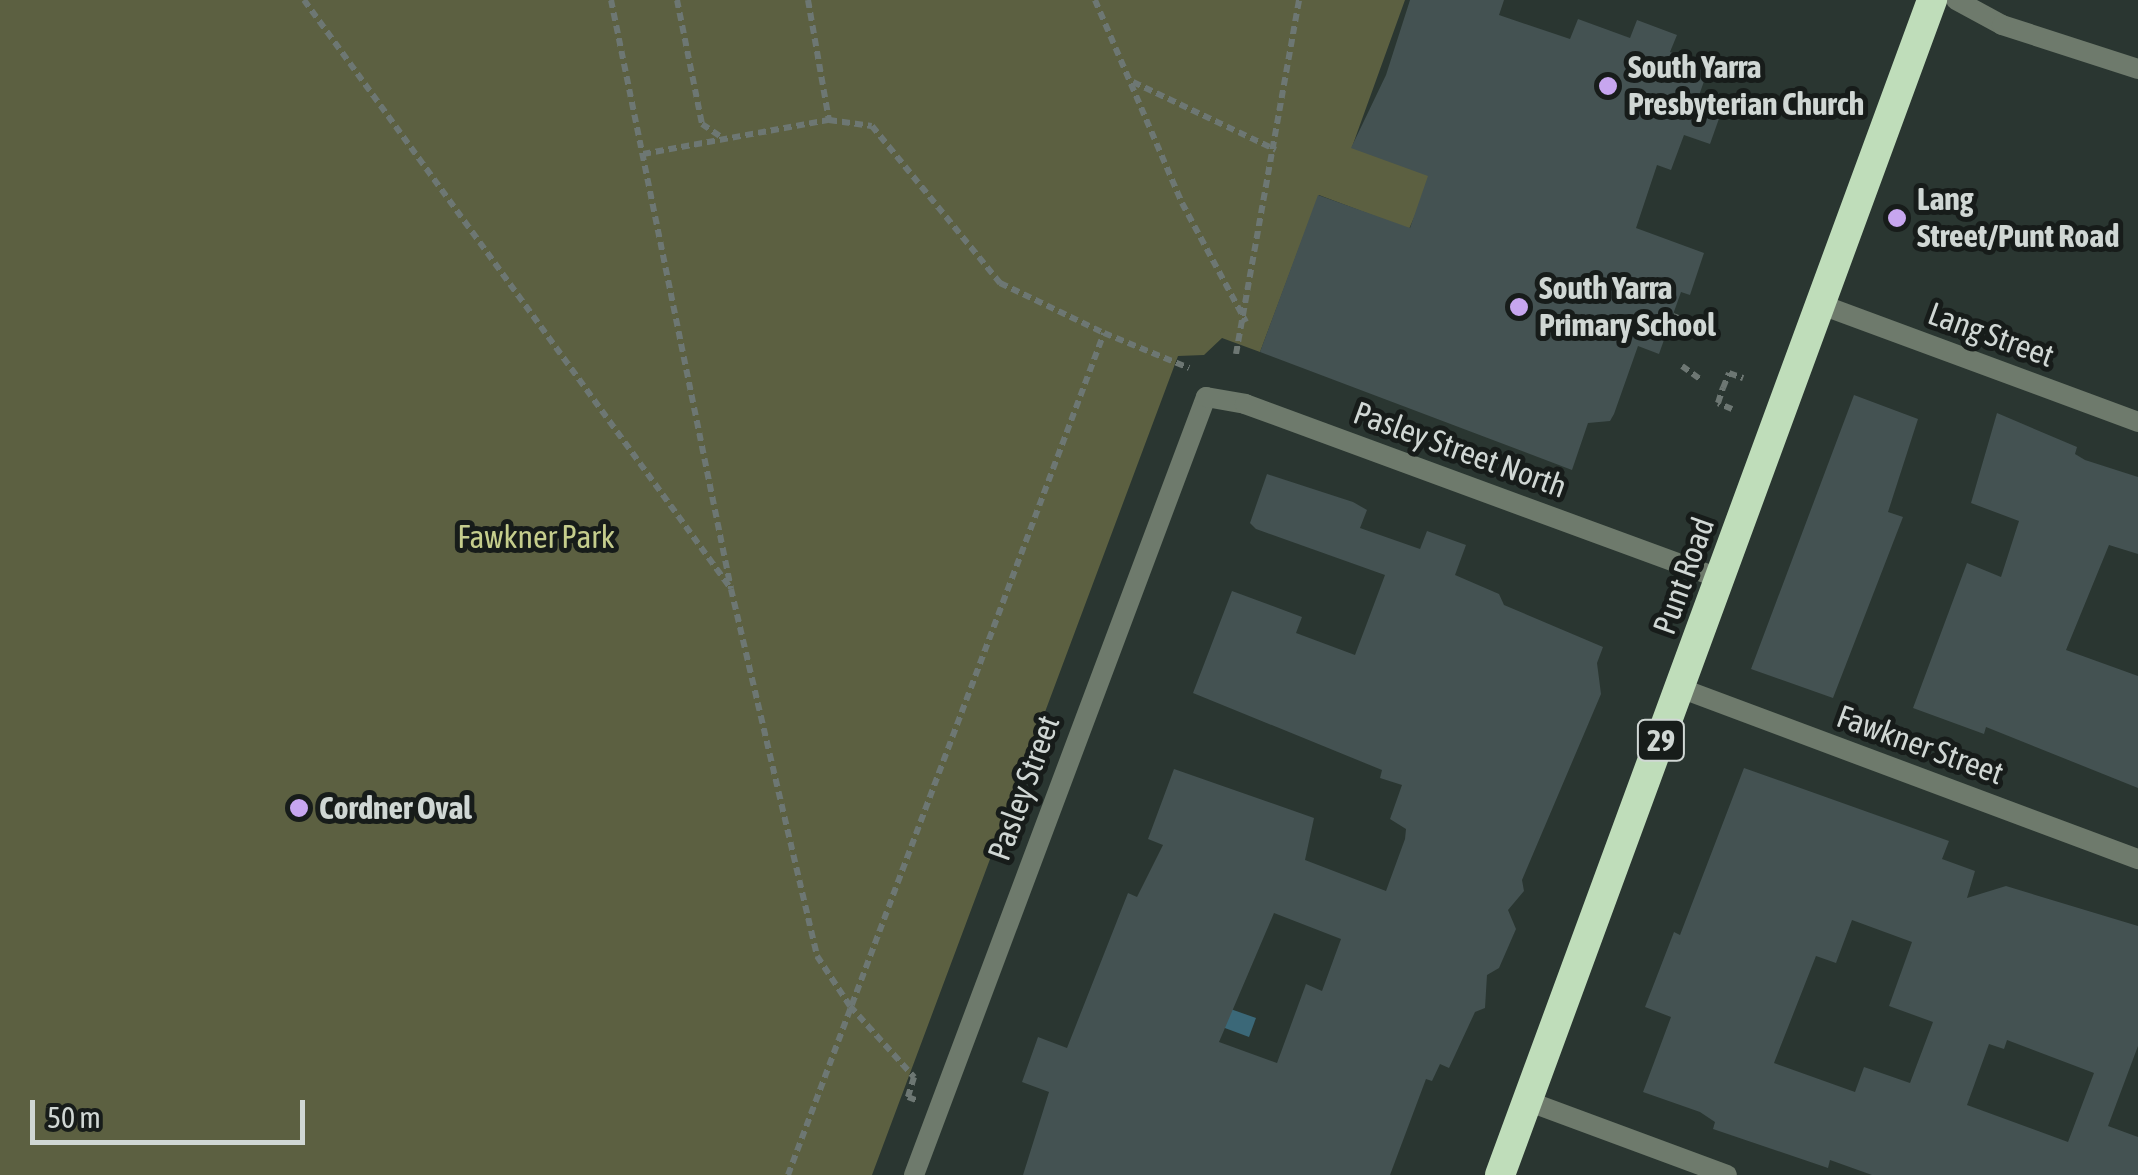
<!DOCTYPE html>
<html>
<head>
<meta charset="utf-8">
<style>
	body { margin:0 }
	#map { position:relative; width:2138px; height:1175px; overflow:hidden; background:#2a3631; font-family:"Asap Condensed",sans-serif }
	div>[style] { position:absolute }
	.green>* { inset:0; background:#5c6041 }
	.water>* { inset:0; background:#3b6878 }
	.building>* { inset:0; background:#445252 }
	.path>* { height:6px; margin-top:-3px; transform-origin:0; background:repeating-linear-gradient(90deg,#6d7773 0 8px,transparent 0 13px) }
	.street>* { height:20px; margin:-10px; padding:0 10px; transform-origin:10px; border-radius:10px; background:#6e7a6c }
	.highway>* { height:30px; margin:-15px; padding:0 15px; transform-origin:15px; border-radius:15px; background:#bfddba }
	.dots>* { width:28px; height:28px; translate:-50% -50%; box-sizing:border-box; border:5px solid #171c1a; border-radius:50% }
	span { translate:-50% -50%; white-space:nowrap; text-align:center; line-height:1.15; -webkit-text-stroke:10px #171c1a; paint-order:stroke }
	.shield-label span { padding:2px 8px; background:#171c1a; border:2px solid; border-radius:8px; -webkit-text-stroke-width:0 }
	.shield-label { font-size:30px; color:#d0d7d4; font-weight:700 }
	.poi-label { font-size:32px; color:#d0d7d4; font-weight:700 }
	.left { translate:0 -50%; text-align:left }
	.street-label { font-size:32px; color:#d0d7d4 }
	.park-label { font-size:32px; color:#c5cd8c }
	.scale { position:absolute; left:30px; top:1100px; width:275px; height:45px; box-sizing:border-box; border:5px solid #d0d7d4; border-top:0; padding-left:12px; font-size:30px; line-height:35px; white-space:nowrap; color:#d0d7d4; -webkit-text-stroke:8px #171c1a; paint-order:stroke }
</style>
</head>
<body>
<div id="map">
	<div class="green">
		<i style="clip-path:polygon(0 0,1405px 0,1352px 147px,1441px 157px,1409px 229px,1319px 195px,1260px 352px,1222px 338px,1204px 355px,1178px 356px,872px 1175px,0 1175px)"></i>
	</div>
	<div class="water">
		<i style="clip-path:polygon(1205px 1000px,1256px 1018px,1249px 1037px,1198px 1018px)"></i>
	</div>
	<div class="building">
		<i style="clip-path:polygon(1410px 0,1504px 0,1499px 15px,1570px 39px,1578px 19px,1630px 38px,1637px 20px,1677px 35px,1670px 52px,1709px 67px,1696px 104px,1721px 113px,1710px 144px,1684px 135px,1671px 170px,1657px 165px,1636px 228px,1704px 253px,1690px 295px,1681px 292px,1659px 354px,1638px 346px,1614px 414px,1610px 421px,1588px 423px,1572px 470px,1260px 352px,1318px 195px,1410px 228px,1428px 176px,1351px 148px,1386px 75px)"></i>
		<i style="clip-path:polygon(1854px 395px,1918px 419px,1888px 512px,1903px 517px,1833px 698px,1751px 669px)"></i>
		<i style="clip-path:polygon(1997px 413px,2077px 447px,2075px 454px,2085px 460px,2138px 477px,2138px 554px,2109px 545px,2066px 650px,2138px 676px,2138px 788px,1986px 727px,1984px 734px,1913px 708px,1967px 563px,2001px 577px,2019px 521px,1971px 503px)"></i>
		<i style="clip-path:polygon(evenodd,1267px 474px,1353px 502px,1367px 510px,1360px 528px,1420px 549px,1427px 531px,1466px 545px,1455px 575px,1499px 594px,1504px 605px,1603px 647px,1597px 663px,1601px 694px,1522px 880px,1524px 891px,1508px 910px,1516px 929px,1499px 968px,1487px 975px,1485px 1008px,1475px 1012px,1449px 1068px,1440px 1064px,1432px 1081px,1426px 1079px,1390px 1175px,1023px 1175px,1049px 1092px,1022px 1082px,1038px 1037px,1067px 1048px,1128px 893px,1137px 897px,1163px 845px,1148px 839px,1174px 769px,1314px 818px,1305px 860px,1386px 891px,1405px 839px,1406px 829px,1390px 819px,1402px 785px,1380px 778px,1382px 770px,1193px 693px,1232px 591px,1302px 617px,1296px 633px,1355px 655px,1385px 575px,1256px 529px,1250px 523px,1267px 474px,1274px 913px,1341px 939px,1322px 991px,1306px 984px,1277px 1063px,1219px 1042px,1274px 913px)"></i>
		<i style="clip-path:polygon(evenodd,1744px 768px,1949px 841px,1942px 859px,1975px 871px,1967px 898px,2006px 886px,2138px 926px,2138px 1046px,2108px 1126px,2138px 1137px,2138px 1175px,1872px 1175px,1830px 1160px,1828px 1168px,1713px 1129px,1715px 1122px,1700px 1112px,1643px 1092px,1671px 1017px,1645px 1007px,1674px 932px,1680px 935px,1744px 768px,1852px 920px,1912px 942px,1889px 1006px,1933px 1022px,1910px 1083px,1864px 1067px,1855px 1092px,1774px 1063px,1816px 956px,1836px 963px,1852px 920px,1744px 768px,2007px 1040px,2094px 1073px,2068px 1142px,1967px 1105px,1989px 1044px,2004px 1049px,2007px 1040px)"></i>
	</div>
	<div class="path">
		<i style="left:304px;top:0;width:724px;rotate:54.05deg"></i>
		<i style="left:611px;top:0;width:601px;rotate:78.48deg"></i>
		<i style="left:731px;top:589px;width:377px;rotate:76.8deg"></i>
		<i style="left:817px;top:956px;width:60px;rotate:56.6deg"></i>
		<i style="left:850px;top:1006px;width:96px;rotate:48deg"></i>
		<i style="left:914px;top:1077px;width:21px;rotate:107deg"></i>
		<i style="left:908px;top:1097px;width:9px;rotate:21deg"></i>
		<i style="left:677px;top:0;width:126px;rotate:78.6deg"></i>
		<i style="left:702px;top:124px;width:25px;rotate:34deg"></i>
		<i style="left:808px;top:0;width:122px;rotate:80.1deg"></i>
		<i style="left:1095px;top:0;width:221px;rotate:66.8deg"></i>
		<i style="left:1182px;top:203px;width:135px;rotate:61.7deg"></i>
		<i style="left:1133px;top:82px;width:158px;rotate:25.4deg"></i>
		<i style="left:643px;top:154px;width:189px;rotate:-10.4deg"></i>
		<i style="left:829px;top:120px;width:43px;rotate:7.9deg"></i>
		<i style="left:872px;top:126px;width:203px;rotate:50.8deg"></i>
		<i style="left:1000px;top:283px;width:115px;rotate:25.7deg"></i>
		<i style="left:1673px;top:316px;width:35px;rotate:20deg"></i>
		<i style="left:1236px;top:354px;width:360px;rotate:-79.9deg"></i>
		<i style="left:1682px;top:366px;width:22px;rotate:36deg"></i>
		<i style="left:1732px;top:409px;width:15px;rotate:-157deg"></i>
		<i style="left:1718px;top:403px;width:16px;rotate:-72deg"></i>
		<i style="left:1723px;top:388px;width:16px;rotate:-68deg"></i>
		<i style="left:1729px;top:373px;width:15px;rotate:20deg"></i>
		<i style="left:788px;top:1175px;width:899px;rotate:-69.43deg"></i>
		<i style="left:1104px;top:333px;width:92px;rotate:22.4deg"></i>
	</div>
	<div class="street">
		<i style="left:1956px;top:0;width:52px;rotate:28.5deg"></i>
		<i style="left:2002px;top:25px;width:143px;rotate:17.9deg"></i>
		<i style="left:1822px;top:305px;width:337px;rotate:20.3deg"></i>
		<i style="left:1680px;top:688px;width:489px;rotate:20.5deg"></i>
		<i style="left:1527px;top:1101px;width:213px;rotate:20.3deg"></i>
		<i style="left:914px;top:1175px;width:831px;rotate:-69.43deg"></i>
		<i style="left:1206px;top:397px;width:40px;rotate:10deg"></i>
		<i style="left:1245px;top:404px;width:507px;rotate:20.19deg"></i>
	</div>
	<div class="highway">
		<i style="left:1500px;top:1175px;width:1252px;rotate:-69.81deg"></i>
	</div>
	<div class="dots">
		<i style="left:1608px;top:86px;background:#c7a6ef"></i>
		<i style="left:1897px;top:218px;background:#c7a6ef"></i>
		<i style="left:1519px;top:307px;background:#c7a6ef"></i>
		<i style="left:299px;top:808px;background:#c7a6ef"></i>
	</div>
	<div class="shield-label">
		<span style="left:1661px;top:740px">29</span>
	</div>
	<div class="poi-label">
		<span class="left" style="left:1628px;top:86px">South Yarra<br>Presbyterian Church</span>
		<span class="left" style="left:1917px;top:218px">Lang<br>Street/Punt Road</span>
		<span class="left" style="left:1539px;top:307px">South Yarra<br>Primary School</span>
		<span class="left" style="left:319px;top:808px">Cordner Oval</span>
	</div>
	<div class="street-label">
		<span style="left:1991px;top:335px;rotate:20deg">Lang Street</span>
		<span style="left:1460px;top:450px;rotate:20deg">Pasley Street North</span>
		<span style="left:1684px;top:576px;rotate:-70deg">Punt Road</span>
		<span style="left:1920px;top:745px;rotate:20deg">Fawkner Street</span>
		<span style="left:1024px;top:788px;rotate:-70deg">Pasley Street</span>
	</div>
	<div class="park-label">
		<span style="left:536px;top:537px">Fawkner Park</span>
	</div>
	<div class="scale">50 m</div>
</div>
</body>
</html>
